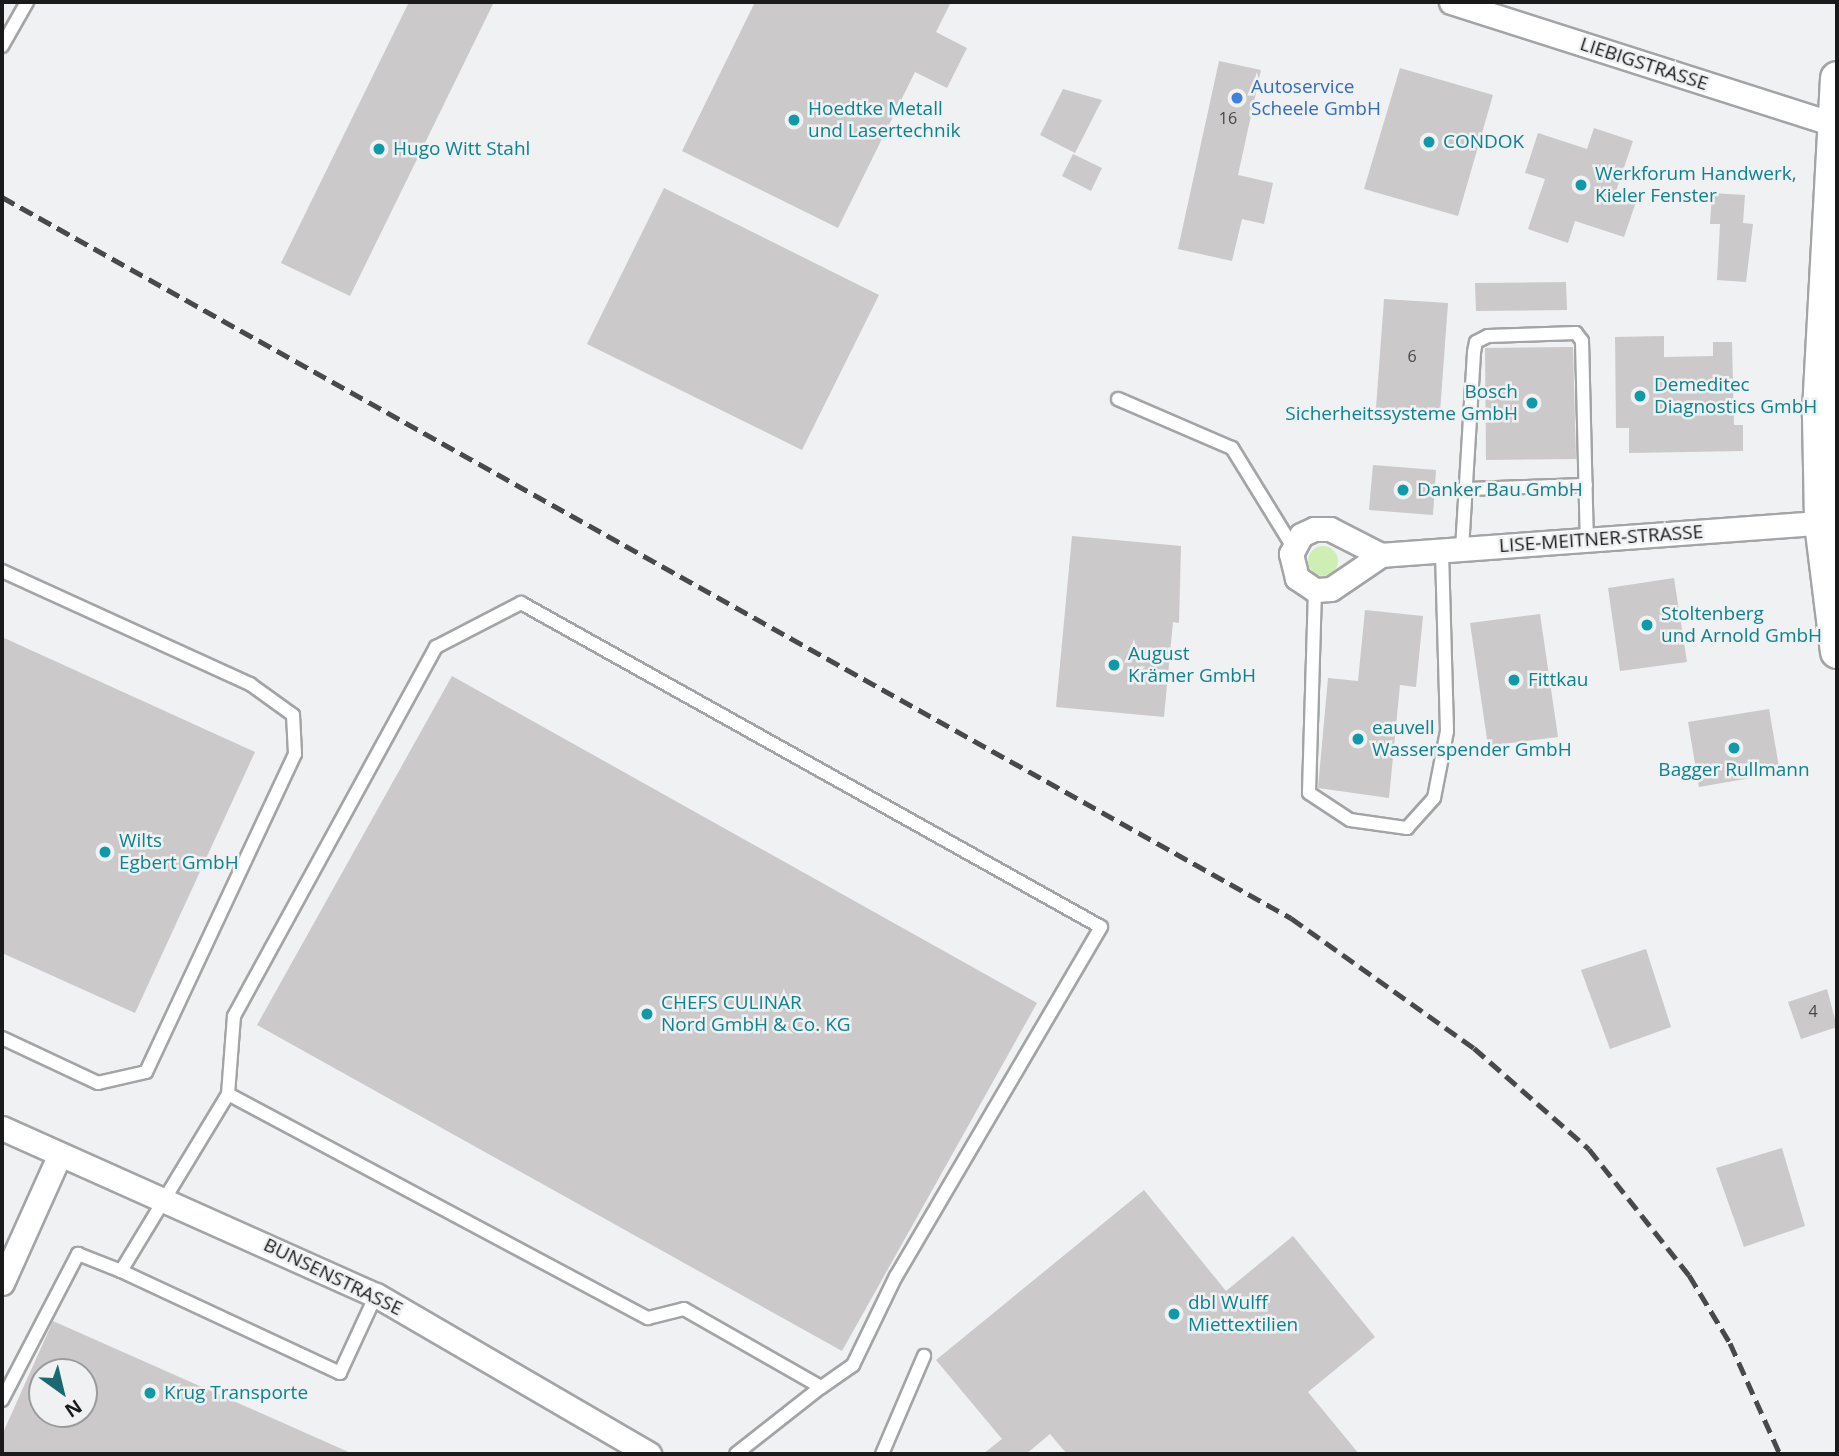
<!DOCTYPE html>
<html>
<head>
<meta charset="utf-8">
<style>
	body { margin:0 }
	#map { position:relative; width:1839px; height:1456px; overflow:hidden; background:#f0f1f2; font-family:"Open Sans",sans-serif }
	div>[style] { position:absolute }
	.green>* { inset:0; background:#ceeeb3 }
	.round { border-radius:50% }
	.building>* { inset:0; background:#cbc9c9 }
	.roads { filter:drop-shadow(2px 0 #a3a4a5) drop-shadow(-2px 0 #a3a4a5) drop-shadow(0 2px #a3a4a5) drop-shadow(0 -2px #a3a4a5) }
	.service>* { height:12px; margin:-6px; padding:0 6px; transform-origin:6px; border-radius:6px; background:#fff }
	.minor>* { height:23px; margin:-11.5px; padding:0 11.5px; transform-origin:11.5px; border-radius:11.5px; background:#fff }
	.secondary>* { height:33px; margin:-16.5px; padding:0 16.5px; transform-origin:16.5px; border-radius:16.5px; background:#fff }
	.rail>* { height:5px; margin-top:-2.5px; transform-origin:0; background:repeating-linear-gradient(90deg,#494949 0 14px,transparent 0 21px) }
	.dots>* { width:19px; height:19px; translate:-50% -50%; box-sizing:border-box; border:4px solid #f0f1f2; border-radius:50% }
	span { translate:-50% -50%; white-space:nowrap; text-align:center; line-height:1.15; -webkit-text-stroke:5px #f0f1f2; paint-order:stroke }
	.number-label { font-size:16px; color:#464646 }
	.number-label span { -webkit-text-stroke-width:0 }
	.street-label { font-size:19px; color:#1a1a1a }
	.shop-label { font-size:19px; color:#366cbe }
	.left { translate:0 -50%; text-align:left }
	.culture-label { font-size:19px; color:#0d838f }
	.right { translate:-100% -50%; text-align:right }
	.frame { position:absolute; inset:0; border:4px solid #1a1a1a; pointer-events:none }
	.north { position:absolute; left:28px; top:1358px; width:70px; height:70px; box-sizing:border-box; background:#f0f1f2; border:2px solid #9a9b9c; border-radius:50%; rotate:146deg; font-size:19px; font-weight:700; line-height:28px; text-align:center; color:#1a1a1a }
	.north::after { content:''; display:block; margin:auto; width:24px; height:32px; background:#1c6871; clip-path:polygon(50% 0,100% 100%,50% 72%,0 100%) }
</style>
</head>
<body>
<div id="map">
	<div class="green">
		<i class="round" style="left:1308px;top:546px;width:30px;height:30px"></i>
	</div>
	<div class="building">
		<i style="clip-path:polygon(409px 2px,494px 2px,350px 296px,281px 263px)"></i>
		<i style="clip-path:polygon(755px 2px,951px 2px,936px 32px,967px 48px,947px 88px,915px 72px,838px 228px,682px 151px)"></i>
		<i style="clip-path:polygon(1219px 61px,1261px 70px,1238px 175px,1273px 183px,1264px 224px,1242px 219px,1232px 261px,1178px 249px)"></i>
		<i style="clip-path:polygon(1400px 68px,1493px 95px,1458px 216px,1364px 189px)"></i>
		<i style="clip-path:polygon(1063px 89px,1102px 100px,1075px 153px,1040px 135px)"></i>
		<i style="clip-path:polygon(1594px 128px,1633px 141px,1616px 191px,1637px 199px,1624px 237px,1575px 221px,1568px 243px,1528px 229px,1545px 179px,1525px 173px,1538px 133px,1587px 149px)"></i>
		<i style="clip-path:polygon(1073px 154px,1102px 168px,1091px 191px,1062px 176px)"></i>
		<i style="clip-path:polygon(664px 188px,879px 295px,802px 450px,587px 344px)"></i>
		<i style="clip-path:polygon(1712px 193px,1745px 195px,1743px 223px,1753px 224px,1746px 282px,1717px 280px,1720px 224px,1710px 224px)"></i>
		<i style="clip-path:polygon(1566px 282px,1567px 310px,1476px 311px,1475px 283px)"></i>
		<i style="clip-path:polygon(1384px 299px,1448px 303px,1440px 412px,1376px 408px)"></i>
		<i style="clip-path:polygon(1664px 336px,1664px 357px,1713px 356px,1713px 342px,1732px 342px,1734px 425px,1743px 425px,1743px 451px,1629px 453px,1629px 428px,1616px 428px,1615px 337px)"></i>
		<i style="clip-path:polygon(1573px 347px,1576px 459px,1486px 460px,1485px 348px)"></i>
		<i style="clip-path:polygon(1373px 465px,1436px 470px,1433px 515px,1369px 510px)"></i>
		<i style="clip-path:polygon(1072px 536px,1181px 546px,1179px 623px,1173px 622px,1164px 717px,1056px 707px)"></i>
		<i style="clip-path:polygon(1674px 578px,1687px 662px,1620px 671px,1608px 588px)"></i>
		<i style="clip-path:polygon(1365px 610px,1423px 616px,1416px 687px,1400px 685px,1389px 798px,1318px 788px,1328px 678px,1358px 681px)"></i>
		<i style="clip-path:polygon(1540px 614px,1558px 737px,1488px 746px,1470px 623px)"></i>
		<i style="clip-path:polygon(2px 637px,255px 752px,135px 1013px,2px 953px)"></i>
		<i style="clip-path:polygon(452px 676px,1037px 1003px,842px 1351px,257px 1025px)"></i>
		<i style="clip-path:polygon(1769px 709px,1780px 773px,1699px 787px,1688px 722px)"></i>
		<i style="clip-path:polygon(1646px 949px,1671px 1027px,1610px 1049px,1581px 970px)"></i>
		<i style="clip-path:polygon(1827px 989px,1837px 1027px,1801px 1039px,1788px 1002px)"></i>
		<i style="clip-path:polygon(1782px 1148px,1805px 1226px,1744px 1247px,1716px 1168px)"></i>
		<i style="clip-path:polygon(1144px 1190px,1226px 1291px,1293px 1236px,1375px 1337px,1308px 1392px,1359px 1454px,1067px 1454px,1050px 1434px,1026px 1454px,983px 1454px,1002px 1439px,936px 1360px)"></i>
		<i style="clip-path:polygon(evenodd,53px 1321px,353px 1454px,2px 1454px,2px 1435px,53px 1321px,42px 1372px,84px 1372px,84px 1414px,42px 1414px,42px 1372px)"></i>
	</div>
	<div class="roads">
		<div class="service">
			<i style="left:2px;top:46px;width:51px;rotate:-60.4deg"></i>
			<i style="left:1118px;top:399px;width:124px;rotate:23.3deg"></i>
			<i style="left:1232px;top:448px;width:116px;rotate:58.4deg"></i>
			<i style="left:1466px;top:489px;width:120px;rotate:-1.9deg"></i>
			<i style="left:1462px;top:549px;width:197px;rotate:-86.5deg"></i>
			<i style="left:1474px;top:352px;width:10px;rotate:-79deg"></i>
			<i style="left:1476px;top:342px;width:13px;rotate:-27deg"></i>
			<i style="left:1488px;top:336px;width:88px;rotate:-2deg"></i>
			<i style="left:1576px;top:333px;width:10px;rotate:53deg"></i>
			<i style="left:1582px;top:341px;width:199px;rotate:88.6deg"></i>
			<i style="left:2px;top:571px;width:273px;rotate:24.5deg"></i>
			<i style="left:250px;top:684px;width:53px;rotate:35.8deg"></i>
			<i style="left:293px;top:715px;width:39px;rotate:87deg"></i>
			<i style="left:295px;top:754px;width:351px;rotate:115.1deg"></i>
			<i style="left:146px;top:1072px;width:49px;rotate:167.1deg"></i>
			<i style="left:98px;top:1083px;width:106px;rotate:-154.9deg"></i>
			<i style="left:1315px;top:590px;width:203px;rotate:91.7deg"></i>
			<i style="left:1309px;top:793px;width:49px;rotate:33.4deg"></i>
			<i style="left:1350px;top:820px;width:58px;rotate:8deg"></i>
			<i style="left:1407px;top:828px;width:40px;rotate:-48deg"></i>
			<i style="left:1434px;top:798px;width:68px;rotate:-79deg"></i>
			<i style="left:1447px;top:731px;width:180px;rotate:-91.6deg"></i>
			<i style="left:228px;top:1094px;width:476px;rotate:28.1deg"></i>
			<i style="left:648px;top:1318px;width:37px;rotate:-14deg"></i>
			<i style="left:684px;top:1309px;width:158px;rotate:29.7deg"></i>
			<i style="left:821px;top:1387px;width:108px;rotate:141.8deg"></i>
			<i style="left:376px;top:1295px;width:86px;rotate:114.8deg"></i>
			<i style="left:340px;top:1373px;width:242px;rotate:-155deg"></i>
			<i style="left:121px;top:1271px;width:207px;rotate:-58.8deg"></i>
			<i style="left:228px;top:1094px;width:78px;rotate:-85.6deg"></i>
			<i style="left:234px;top:1016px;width:421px;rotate:-61.3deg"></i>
			<i style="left:436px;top:647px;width:96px;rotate:-27.4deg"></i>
			<i style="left:521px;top:603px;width:664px;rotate:29.19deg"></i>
			<i style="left:1101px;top:927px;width:405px;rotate:120.4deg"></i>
			<i style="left:896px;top:1276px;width:99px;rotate:115.8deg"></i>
			<i style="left:853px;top:1365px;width:39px;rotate:145deg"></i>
			<i style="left:2px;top:1400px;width:165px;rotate:-62.5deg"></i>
			<i style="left:78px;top:1254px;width:46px;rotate:21.6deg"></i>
			<i style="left:882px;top:1454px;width:107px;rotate:-66.8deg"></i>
		</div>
		<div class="minor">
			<i style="left:1451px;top:2px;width:405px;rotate:17.7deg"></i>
			<i style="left:1381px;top:555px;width:60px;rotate:145.8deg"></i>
			<i style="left:1331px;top:589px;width:16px;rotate:176deg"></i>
			<i style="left:1315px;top:590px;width:22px;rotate:-146deg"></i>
			<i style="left:1297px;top:578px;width:25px;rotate:-104deg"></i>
			<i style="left:1291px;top:554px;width:21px;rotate:-62deg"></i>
			<i style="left:1301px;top:535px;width:14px;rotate:-25deg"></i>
			<i style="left:1314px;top:529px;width:16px"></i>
			<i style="left:1330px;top:529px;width:57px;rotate:27deg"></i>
			<i style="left:1381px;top:555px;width:441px;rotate:-4.2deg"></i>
			<i style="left:2px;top:1128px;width:410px;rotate:24.1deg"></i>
			<i style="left:376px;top:1295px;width:316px;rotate:30.2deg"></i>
			<i style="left:2px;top:1283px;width:141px;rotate:-65.8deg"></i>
		</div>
		<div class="secondary">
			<i style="left:1837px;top:78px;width:337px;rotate:93.1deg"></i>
			<i style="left:1819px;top:415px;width:108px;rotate:88.9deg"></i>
			<i style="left:1821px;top:523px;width:129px;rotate:82.9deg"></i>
		</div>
	</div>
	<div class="rail">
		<i style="left:2px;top:197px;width:1477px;rotate:29.22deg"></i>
		<i style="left:1291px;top:918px;width:224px;rotate:35.4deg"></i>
		<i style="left:1474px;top:1048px;width:153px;rotate:41.3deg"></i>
		<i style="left:1589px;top:1149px;width:161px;rotate:51.6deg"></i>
		<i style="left:1689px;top:1275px;width:79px;rotate:58.9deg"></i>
		<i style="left:1730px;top:1343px;width:122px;rotate:65.8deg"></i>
	</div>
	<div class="dots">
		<i style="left:1237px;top:98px;background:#3f7fe0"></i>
		<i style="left:794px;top:120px;background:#0f9aa8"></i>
		<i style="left:1429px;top:142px;background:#0f9aa8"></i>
		<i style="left:379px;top:149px;background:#0f9aa8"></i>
		<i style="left:1581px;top:185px;background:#0f9aa8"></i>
		<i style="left:1640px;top:396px;background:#0f9aa8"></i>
		<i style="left:1532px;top:403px;background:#0f9aa8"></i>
		<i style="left:1403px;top:490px;background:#0f9aa8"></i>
		<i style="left:1647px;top:625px;background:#0f9aa8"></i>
		<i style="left:1114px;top:665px;background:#0f9aa8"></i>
		<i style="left:1514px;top:680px;background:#0f9aa8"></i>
		<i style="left:1358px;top:739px;background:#0f9aa8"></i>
		<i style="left:1734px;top:748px;background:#0f9aa8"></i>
		<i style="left:105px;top:852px;background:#0f9aa8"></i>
		<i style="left:647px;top:1014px;background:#0f9aa8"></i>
		<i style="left:1174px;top:1314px;background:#0f9aa8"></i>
		<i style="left:150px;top:1393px;background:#0f9aa8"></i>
	</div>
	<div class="number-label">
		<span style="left:1228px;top:118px">16</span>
		<span style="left:1412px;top:356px">6</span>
		<span style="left:1813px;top:1011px">4</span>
	</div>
	<div class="street-label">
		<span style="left:1644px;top:64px;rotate:18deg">LIEBIGSTRASSE</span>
		<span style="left:1601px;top:539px;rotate:-4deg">LISE-MEITNER-STRASSE</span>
		<span style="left:333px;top:1277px;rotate:26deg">BUNSENSTRASSE</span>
	</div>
	<div class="shop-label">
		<span class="left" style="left:1251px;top:98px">Autoservice<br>Scheele GmbH</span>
	</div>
	<div class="culture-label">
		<span class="left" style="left:808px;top:120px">Hoedtke Metall<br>und Lasertechnik</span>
		<span class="left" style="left:1443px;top:142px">CONDOK</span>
		<span class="left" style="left:393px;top:149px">Hugo Witt Stahl</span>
		<span class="left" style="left:1595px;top:185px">Werkforum Handwerk,<br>Kieler Fenster</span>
		<span class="left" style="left:1654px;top:396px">Demeditec<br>Diagnostics GmbH</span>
		<span class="right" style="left:1518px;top:403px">Bosch<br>Sicherheitssysteme GmbH</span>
		<span class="left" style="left:1417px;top:490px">Danker Bau GmbH</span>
		<span class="left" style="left:1661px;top:625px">Stoltenberg<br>und Arnold GmbH</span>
		<span class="left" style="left:1128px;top:665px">August<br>Krämer GmbH</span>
		<span class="left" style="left:1528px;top:680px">Fittkau</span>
		<span class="left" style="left:1372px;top:739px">eauvell<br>Wasserspender GmbH</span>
		<span style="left:1734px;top:770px">Bagger Rullmann</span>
		<span class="left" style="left:119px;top:852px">Wilts<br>Egbert GmbH</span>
		<span class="left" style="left:661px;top:1014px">CHEFS CULINAR<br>Nord GmbH &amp; Co. KG</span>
		<span class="left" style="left:1188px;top:1314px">dbl Wulff<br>Miettextilien</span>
		<span class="left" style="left:164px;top:1393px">Krug Transporte</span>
	</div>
	<div class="frame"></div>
	<div class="north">N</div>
</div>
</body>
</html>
